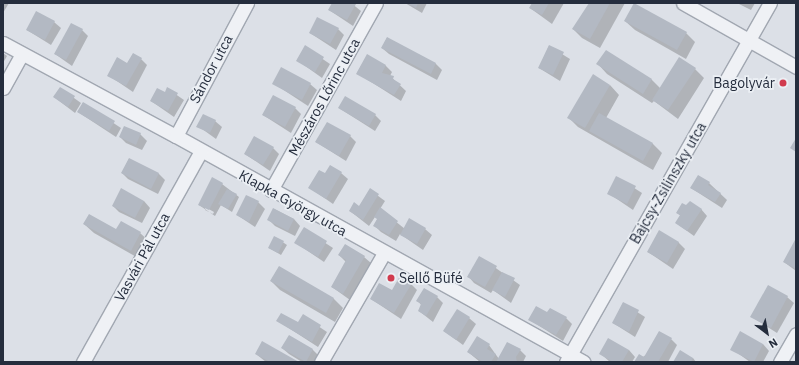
<!DOCTYPE html>
<html>
<head>
<meta charset="utf-8">
<style>
	body { margin:0 }
	#map { position:relative; width:799px; height:365px; overflow:hidden; background:#dce0e7; font-family:"IBM Plex Sans",sans-serif }
	div>[style] { position:absolute }
	.shadow>* { inset:0; background:#0003 }
	.building>* { inset:0; background:#b3b9c3 }
	.roads { filter:drop-shadow(1px 0 #a1a7b1) drop-shadow(-1px 0 #a1a7b1) drop-shadow(0 1px #a1a7b1) drop-shadow(0 -1px #a1a7b1) }
	.street>* { height:13px; margin:-6.5px; padding:0 6.5px; transform-origin:6.5px; border-radius:6.5px; background:#eff1f5 }
	.dots>* { width:11px; height:11px; translate:-50% -50%; box-sizing:border-box; border:2px solid #ebeff4; border-radius:50% }
	span { translate:-50% -50%; white-space:nowrap; text-align:center; line-height:1.15; -webkit-text-stroke:3.5px #ebeff4; paint-order:stroke }
	.street-label { font-size:14px; color:#252d3d }
	.poi-label { font-size:14px; color:#252d3d }
	.right { translate:-100% -50%; text-align:right }
	.left { translate:0 -50%; text-align:left }
	.frame { position:absolute; inset:0; border:4px solid #252d3d; pointer-events:none }
	.north { position:absolute; left:747px; top:313px; width:40px; height:40px; -webkit-text-stroke:3px #ebeff4; paint-order:stroke; rotate:148deg; font-size:11px; font-weight:700; line-height:16px; text-align:center; color:#252d3d }
	.north::after { content:''; display:block; margin:auto; width:14px; height:18px; background:#252d3d; clip-path:polygon(50% 0,100% 100%,50% 72%,0 100%) }
</style>
</head>
<body>
<div id="map">
	<div class="shadow">
		<i style="clip-path:polygon(3px 3px,9px 3px,3px 13px)"></i>
		<i style="clip-path:polygon(333px 3px,351px 3px,361px 11px,353px 26px,329px 10px)"></i>
		<i style="clip-path:polygon(405px 3px,427px 3px,422px 13px)"></i>
		<i style="clip-path:polygon(533px 3px,564px 3px,552px 24px,530px 8px)"></i>
		<i style="clip-path:polygon(590px 3px,625px 3px,600px 48px,582px 38px,573px 29px)"></i>
		<i style="clip-path:polygon(737px 3px,755px 3px,751px 10px)"></i>
		<i style="clip-path:polygon(625px 21px,686px 33px,695px 42px,686px 59px,635px 30px)"></i>
		<i style="clip-path:polygon(54px 22px,61px 28px,51px 45px,27px 30px)"></i>
		<i style="clip-path:polygon(338px 29px,344px 35px,336px 50px,310px 33px)"></i>
		<i style="clip-path:polygon(82px 30px,88px 36px,72px 66px,55px 54px)"></i>
		<i style="clip-path:polygon(387px 38px,436px 64px,442px 70px,437px 80px,389px 54px,382px 48px)"></i>
		<i style="clip-path:polygon(549px 46px,570px 59px,560px 81px,539px 68px)"></i>
		<i style="clip-path:polygon(305px 47px,330px 64px,322px 78px,297px 60px)"></i>
		<i style="clip-path:polygon(606px 51px,652px 80px,660px 88px,695px 69px,704px 78px,678px 119px,654px 101px,652px 103px,607px 74px,598px 64px)"></i>
		<i style="clip-path:polygon(3px 53px,7px 56px,3px 63px)"></i>
		<i style="clip-path:polygon(367px 56px,386px 66px,392px 72px,390px 76px,406px 91px,401px 101px,357px 73px)"></i>
		<i style="clip-path:polygon(141px 59px,147px 65px,133px 92px,108px 75px)"></i>
		<i style="clip-path:polygon(273px 83px,310px 84px,317px 90px,308px 106px)"></i>
		<i style="clip-path:polygon(610px 85px,619px 95px,606px 118px,653px 144px,662px 153px,653px 170px,578px 127px,569px 118px)"></i>
		<i style="clip-path:polygon(60px 88px,81px 103px,75px 113px,54px 97px)"></i>
		<i style="clip-path:polygon(168px 89px,184px 100px,174px 117px,151px 101px,165px 94px)"></i>
		<i style="clip-path:polygon(83px 103px,121px 128px,116px 137px,78px 112px)"></i>
		<i style="clip-path:polygon(295px 108px,301px 114px,291px 133px,263px 115px)"></i>
		<i style="clip-path:polygon(339px 108px,375px 115px,381px 121px,375px 131px)"></i>
		<i style="clip-path:polygon(215px 121px,222px 127px,216px 139px,198px 126px)"></i>
		<i style="clip-path:polygon(140px 134px,147px 141px,142px 150px,126px 143px,120px 137px)"></i>
		<i style="clip-path:polygon(350px 136px,356px 142px,346px 161px,316px 142px)"></i>
		<i style="clip-path:polygon(273px 148px,279px 154px,270px 171px,245px 154px)"></i>
		<i style="clip-path:polygon(129px 159px,159px 174px,165px 180px,158px 194px,128px 179px,122px 173px)"></i>
		<i style="clip-path:polygon(341px 173px,348px 179px,333px 204px,310px 188px,325px 175px)"></i>
		<i style="clip-path:polygon(617px 177px,642px 193px,633px 210px,608px 193px)"></i>
		<i style="clip-path:polygon(709px 183px,727px 200px,722px 208px,691px 188px)"></i>
		<i style="clip-path:polygon(evenodd,222px 184px,239px 197px,232px 212px,221px 205px,215px 216px,199px 205px,222px 184px,205px 207px,214px 212px,213px 214px,205px 210px,205px 207px)"></i>
		<i style="clip-path:polygon(370px 190px,385px 201px,380px 209px,405px 229px,425px 229px,432px 235px,423px 250px,400px 234px,396px 241px,381px 232px,374px 225px,378px 219px,375px 217px,369px 226px,350px 211px,359px 207px)"></i>
		<i style="clip-path:polygon(144px 201px,150px 208px,142px 223px,119px 212px,113px 206px)"></i>
		<i style="clip-path:polygon(258px 202px,265px 209px,255px 227px,237px 215px)"></i>
		<i style="clip-path:polygon(274px 209px,294px 219px,300px 226px,295px 236px,275px 226px,269px 220px)"></i>
		<i style="clip-path:polygon(701px 209px,707px 216px,694px 236px,676px 223px,681px 216px,677px 213px)"></i>
		<i style="clip-path:polygon(84px 224px,140px 233px,150px 242px,140px 259px,94px 233px)"></i>
		<i style="clip-path:polygon(304px 229px,333px 248px,324px 262px,296px 243px)"></i>
		<i style="clip-path:polygon(275px 237px,287px 245px,281px 255px,269px 248px)"></i>
		<i style="clip-path:polygon(796px 240px,796px 271px,784px 262px)"></i>
		<i style="clip-path:polygon(678px 242px,685px 249px,673px 269px,648px 252px)"></i>
		<i style="clip-path:polygon(339px 255px,364px 257px,371px 263px,350px 300px,332px 287px,346px 262px)"></i>
		<i style="clip-path:polygon(480px 257px,520px 285px,511px 303px,493px 290px,491px 293px,474px 283px,468px 276px)"></i>
		<i style="clip-path:polygon(279px 267px,334px 299px,343px 308px,335px 322px,280px 290px,271px 281px)"></i>
		<i style="clip-path:polygon(411px 284px,417px 290px,401px 319px,371px 299px)"></i>
		<i style="clip-path:polygon(437px 297px,443px 303px,433px 322px,419px 311px,422px 306px,418px 301px)"></i>
		<i style="clip-path:polygon(787px 297px,794px 303px,777px 333px,752px 317px)"></i>
		<i style="clip-path:polygon(623px 303px,645px 317px,635px 337px,613px 323px)"></i>
		<i style="clip-path:polygon(547px 314px,566px 318px,572px 324px,563px 341px,530px 320px)"></i>
		<i style="clip-path:polygon(303px 316px,327px 332px,318px 347px,278px 321px,298px 324px)"></i>
		<i style="clip-path:polygon(469px 318px,476px 324px,463px 345px,444px 331px)"></i>
		<i style="clip-path:polygon(289px 336px,313px 350px,319px 356px,315px 362px,302px 362px,289px 354px,282px 348px)"></i>
		<i style="clip-path:polygon(671px 339px,677px 345px,668px 362px,635px 362px)"></i>
		<i style="clip-path:polygon(763px 344px,769px 351px,763px 362px,750px 362px,732px 349px)"></i>
		<i style="clip-path:polygon(489px 345px,499px 359px,520px 350px,526px 356px,523px 362px,480px 362px,468px 352px)"></i>
		<i style="clip-path:polygon(629px 350px,635px 357px,632px 362px,610px 362px,601px 354px)"></i>
		<i style="clip-path:polygon(256px 354px,297px 362px,266px 362px)"></i>
		<i style="clip-path:polygon(693px 358px,696px 362px,674px 362px)"></i>
	</div>
	<div class="building">
		<i style="clip-path:polygon(332px 3px,353px 3px,356px 4px,347px 20px,328px 10px)"></i>
		<i style="clip-path:polygon(407px 3px,418px 3px,416px 8px)"></i>
		<i style="clip-path:polygon(532px 3px,549px 3px,542px 15px,529px 8px)"></i>
		<i style="clip-path:polygon(589px 3px,610px 3px,590px 39px,572px 29px)"></i>
		<i style="clip-path:polygon(634px 3px,687px 32px,677px 50px,624px 21px)"></i>
		<i style="clip-path:polygon(36px 11px,55px 21px,45px 40px,26px 30px)"></i>
		<i style="clip-path:polygon(317px 17px,339px 28px,330px 44px,309px 33px)"></i>
		<i style="clip-path:polygon(71px 23px,83px 29px,66px 60px,54px 54px)"></i>
		<i style="clip-path:polygon(387px 37px,436px 63px,431px 74px,381px 48px)"></i>
		<i style="clip-path:polygon(305px 45px,324px 57px,315px 72px,296px 61px)"></i>
		<i style="clip-path:polygon(549px 45px,564px 52px,553px 75px,538px 68px)"></i>
		<i style="clip-path:polygon(606px 50px,652px 79px,643px 94px,596px 64px)"></i>
		<i style="clip-path:polygon(133px 53px,142px 58px,126px 86px,107px 76px,117px 57px,127px 63px)"></i>
		<i style="clip-path:polygon(367px 54px,386px 65px,382px 73px,394px 76px,393px 79px,401px 84px,394px 95px,356px 74px)"></i>
		<i style="clip-path:polygon(679px 57px,696px 68px,668px 110px,652px 100px)"></i>
		<i style="clip-path:polygon(281px 67px,311px 83px,302px 100px,272px 84px)"></i>
		<i style="clip-path:polygon(593px 74px,610px 85px,585px 128px,567px 118px)"></i>
		<i style="clip-path:polygon(60px 87px,75px 96px,68px 107px,53px 97px)"></i>
		<i style="clip-path:polygon(167px 87px,178px 93px,168px 111px,150px 101px,157px 88px,165px 92px)"></i>
		<i style="clip-path:polygon(273px 95px,296px 107px,285px 127px,262px 115px)"></i>
		<i style="clip-path:polygon(345px 96px,376px 114px,369px 126px,338px 108px)"></i>
		<i style="clip-path:polygon(83px 102px,115px 121px,109px 131px,77px 112px)"></i>
		<i style="clip-path:polygon(599px 113px,653px 143px,643px 161px,589px 131px)"></i>
		<i style="clip-path:polygon(203px 114px,216px 120px,210px 133px,196px 127px)"></i>
		<i style="clip-path:polygon(327px 122px,351px 135px,339px 156px,315px 142px)"></i>
		<i style="clip-path:polygon(124px 126px,141px 133px,136px 145px,119px 137px)"></i>
		<i style="clip-path:polygon(254px 136px,274px 147px,263px 165px,244px 154px)"></i>
		<i style="clip-path:polygon(796px 138px,796px 152px,790px 148px)"></i>
		<i style="clip-path:polygon(129px 158px,159px 173px,151px 189px,121px 173px)"></i>
		<i style="clip-path:polygon(330px 165px,342px 172px,326px 199px,308px 188px,319px 170px,325px 173px)"></i>
		<i style="clip-path:polygon(698px 175px,710px 182px,708px 185px,721px 193px,715px 202px,690px 188px)"></i>
		<i style="clip-path:polygon(616px 176px,636px 186px,627px 204px,607px 194px)"></i>
		<i style="clip-path:polygon(212px 177px,223px 183px,209px 210px,198px 205px)"></i>
		<i style="clip-path:polygon(121px 188px,144px 201px,135px 218px,112px 206px)"></i>
		<i style="clip-path:polygon(370px 188px,379px 194px,363px 220px,349px 211px,354px 202px,359px 206px)"></i>
		<i style="clip-path:polygon(227px 189px,237px 194px,228px 209px,218px 204px)"></i>
		<i style="clip-path:polygon(246px 195px,259px 201px,249px 222px,236px 215px)"></i>
		<i style="clip-path:polygon(690px 201px,702px 209px,687px 231px,675px 223px,680px 215px,676px 213px,682px 203px,686px 205px)"></i>
		<i style="clip-path:polygon(380px 207px,398px 221px,389px 235px,373px 226px,377px 219px,374px 217px)"></i>
		<i style="clip-path:polygon(273px 208px,294px 219px,288px 231px,267px 220px)"></i>
		<i style="clip-path:polygon(89px 214px,116px 229px,121px 221px,141px 232px,131px 251px,83px 224px)"></i>
		<i style="clip-path:polygon(409px 218px,426px 228px,417px 244px,400px 235px)"></i>
		<i style="clip-path:polygon(304px 227px,327px 241px,318px 257px,294px 243px)"></i>
		<i style="clip-path:polygon(659px 230px,679px 242px,667px 263px,647px 252px)"></i>
		<i style="clip-path:polygon(274px 236px,284px 241px,278px 253px,268px 248px)"></i>
		<i style="clip-path:polygon(796px 238px,796px 269px,783px 262px)"></i>
		<i style="clip-path:polygon(345px 244px,365px 256px,343px 294px,331px 287px,346px 260px,338px 255px)"></i>
		<i style="clip-path:polygon(479px 256px,497px 266px,485px 287px,467px 277px)"></i>
		<i style="clip-path:polygon(279px 266px,334px 298px,326px 313px,270px 281px)"></i>
		<i style="clip-path:polygon(502px 272px,515px 278px,505px 297px,492px 290px)"></i>
		<i style="clip-path:polygon(400px 276px,412px 283px,394px 313px,370px 299px,379px 283px,392px 290px)"></i>
		<i style="clip-path:polygon(768px 285px,788px 296px,771px 328px,750px 317px)"></i>
		<i style="clip-path:polygon(424px 288px,438px 296px,426px 316px,418px 311px,421px 304px,416px 301px)"></i>
		<i style="clip-path:polygon(623px 302px,639px 310px,629px 332px,612px 323px)"></i>
		<i style="clip-path:polygon(536px 306px,547px 312px,550px 308px,567px 317px,556px 335px,528px 320px)"></i>
		<i style="clip-path:polygon(457px 309px,470px 317px,456px 340px,443px 331px)"></i>
		<i style="clip-path:polygon(281px 313px,298px 322px,303px 314px,321px 325px,312px 342px,276px 321px)"></i>
		<i style="clip-path:polygon(659px 331px,672px 338px,658px 362px,634px 362px,639px 354px,644px 357px)"></i>
		<i style="clip-path:polygon(740px 331px,763px 344px,754px 362px,730px 350px)"></i>
		<i style="clip-path:polygon(289px 335px,313px 349px,306px 362px,281px 348px)"></i>
		<i style="clip-path:polygon(477px 336px,490px 344px,487px 349px,496px 354px,491px 362px,483px 362px,467px 352px)"></i>
		<i style="clip-path:polygon(608px 338px,629px 350px,622px 362px,613px 362px,599px 354px)"></i>
		<i style="clip-path:polygon(262px 341px,299px 362px,270px 362px,255px 354px)"></i>
		<i style="clip-path:polygon(507px 342px,521px 349px,516px 357px,517px 362px,496px 362px)"></i>
		<i style="clip-path:polygon(680px 350px,693px 358px,691px 362px,673px 362px)"></i>
	</div>
	<div class="roads">
		<div class="street">
			<i style="left:683px;top:3px;width:130px;rotate:29.5deg"></i>
			<i style="left:3px;top:43px;width:196px;rotate:28.3deg"></i>
			<i style="left:176px;top:136px;width:466px;rotate:29deg"></i>
			<i style="left:3px;top:88px;width:39px;rotate:-61deg"></i>
			<i style="left:176px;top:136px;width:151px;rotate:-61.9deg"></i>
			<i style="left:271px;top:190px;width:214px;rotate:-60.7deg"></i>
			<i style="left:83px;top:362px;width:242px;rotate:-60.8deg"></i>
			<i style="left:321px;top:362px;width:126px;rotate:-60deg"></i>
			<i style="left:566px;top:362px;width:413px;rotate:-60.4deg"></i>
			<i style="left:780px;top:362px;width:32px;rotate:-60deg"></i>
		</div>
	</div>
	<div class="dots">
		<i style="left:783px;top:83px;background:#d13b4e"></i>
		<i style="left:391px;top:278px;background:#d13b4e"></i>
	</div>
	<div class="street-label">
		<span style="left:211px;top:69px;rotate:-62deg">Sándor utca</span>
		<span style="left:324px;top:97px;rotate:-61deg">Mészáros Lőrinc utca</span>
		<span style="left:668px;top:183px;rotate:-60deg">Bajcsy-Zsilinszky utca</span>
		<span style="left:293px;top:203px;rotate:29deg">Klapka György utca</span>
		<span style="left:142px;top:257px;rotate:-61deg">Vasvári Pál utca</span>
	</div>
	<div class="poi-label">
		<span class="right" style="left:775px;top:83px">Bagolyvár</span>
		<span class="left" style="left:399px;top:278px">Sellő Büfé</span>
	</div>
	<div class="frame"></div>
	<div class="north">N</div>
</div>
</body>
</html>
